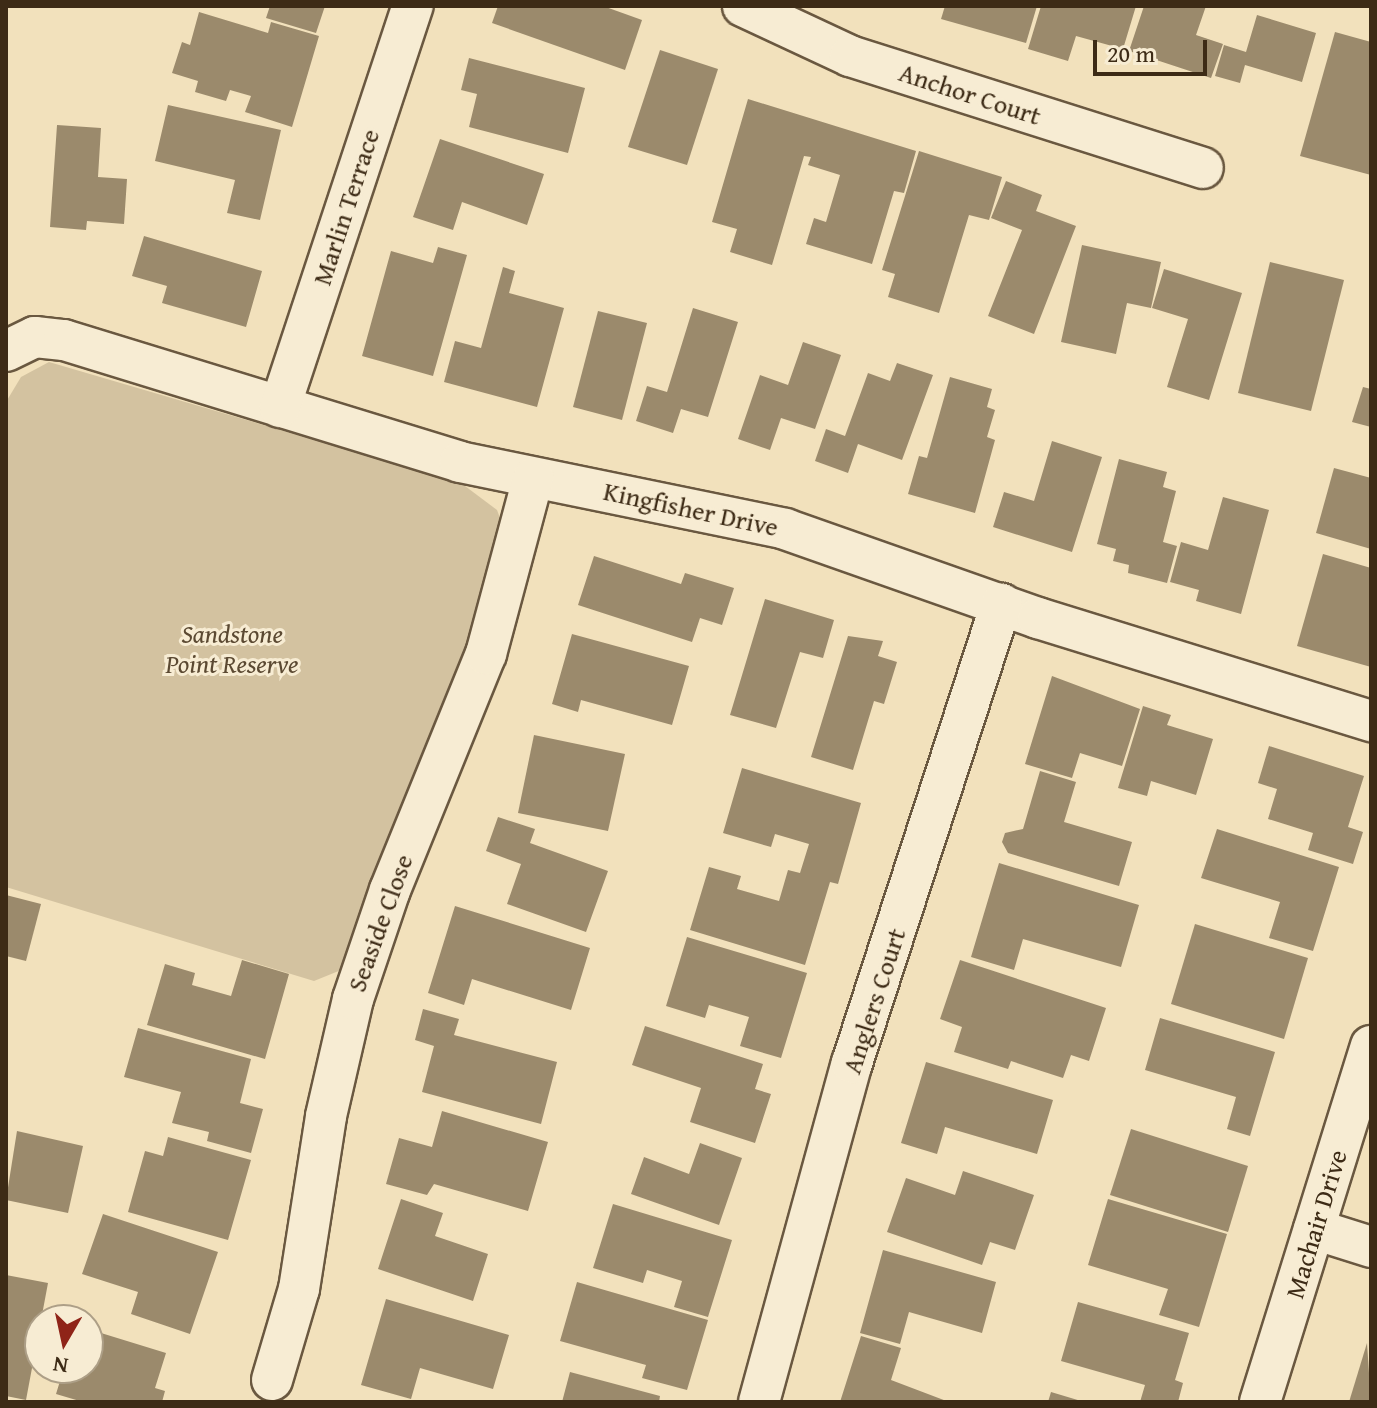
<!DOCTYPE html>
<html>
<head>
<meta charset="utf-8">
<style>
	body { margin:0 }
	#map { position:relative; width:1377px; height:1408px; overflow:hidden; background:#f2e1bc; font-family:"Gentium Book Plus",serif }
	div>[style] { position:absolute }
	.green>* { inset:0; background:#d3c2a0 }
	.building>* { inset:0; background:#9b8a6c }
	.roads { filter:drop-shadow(2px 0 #6a5840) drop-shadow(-2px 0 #6a5840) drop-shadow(0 2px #6a5840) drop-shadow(0 -2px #6a5840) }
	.street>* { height:40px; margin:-20px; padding:0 20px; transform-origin:20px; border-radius:20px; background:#f7ecd3 }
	span { translate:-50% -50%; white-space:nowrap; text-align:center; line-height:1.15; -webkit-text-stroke:6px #f7ecd3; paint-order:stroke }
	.street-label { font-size:26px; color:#3d2b16 }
	.park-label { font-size:26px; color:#5b4932; font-style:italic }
	.frame { position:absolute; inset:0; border:8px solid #3d2b16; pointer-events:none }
	.north { position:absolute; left:24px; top:1304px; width:80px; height:80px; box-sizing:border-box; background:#f7ecd3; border:2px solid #ad9f87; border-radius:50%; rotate:189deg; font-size:22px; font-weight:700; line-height:32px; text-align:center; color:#3d2b16 }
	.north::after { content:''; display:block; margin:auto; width:28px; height:36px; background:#8f2418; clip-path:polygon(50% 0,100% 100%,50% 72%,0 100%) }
	.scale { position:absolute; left:1093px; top:40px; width:114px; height:36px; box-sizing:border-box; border:4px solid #3d2b16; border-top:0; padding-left:10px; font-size:24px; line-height:28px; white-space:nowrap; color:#3d2b16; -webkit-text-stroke:6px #f7ecd3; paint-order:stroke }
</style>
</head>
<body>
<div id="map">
	<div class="green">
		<i style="clip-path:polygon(49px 362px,461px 483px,497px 510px,503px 526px,493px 587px,346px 968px,314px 981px,6px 887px,6px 402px,21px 377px)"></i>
	</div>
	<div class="building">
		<i style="clip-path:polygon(270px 6px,325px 6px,316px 33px,266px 18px)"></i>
		<i style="clip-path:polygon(498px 6px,603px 6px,642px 20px,625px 70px,492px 23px)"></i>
		<i style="clip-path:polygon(945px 6px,1037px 6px,1026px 43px,941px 19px)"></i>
		<i style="clip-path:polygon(1041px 6px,1136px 6px,1123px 49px,1076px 36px,1068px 61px,1028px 49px)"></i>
		<i style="clip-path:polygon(1144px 6px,1206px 6px,1196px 35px,1223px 44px,1211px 78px,1129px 51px)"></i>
		<i style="clip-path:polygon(199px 12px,268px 33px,271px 22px,319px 36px,292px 127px,245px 112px,251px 96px,230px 90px,226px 101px,195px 92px,198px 81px,172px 73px,182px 42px,190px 45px)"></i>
		<i style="clip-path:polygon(1257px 15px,1316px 33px,1302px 82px,1245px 65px,1240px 83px,1215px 76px,1224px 45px,1246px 52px)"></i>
		<i style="clip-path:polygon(1335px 32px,1371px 42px,1371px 175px,1300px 156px)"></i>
		<i style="clip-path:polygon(660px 50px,718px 69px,687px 165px,628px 147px)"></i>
		<i style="clip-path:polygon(469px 58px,585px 88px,568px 153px,469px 127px,477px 94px,461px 90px)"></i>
		<i style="clip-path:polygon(748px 99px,916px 151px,904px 193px,894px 191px,872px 264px,806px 244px,814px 218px,826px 222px,840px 175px,808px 165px,811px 157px,804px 156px,772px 265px,730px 252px,737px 229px,712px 222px)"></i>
		<i style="clip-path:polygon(168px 105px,281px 130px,260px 220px,227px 213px,235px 180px,155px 161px)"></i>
		<i style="clip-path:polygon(57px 125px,101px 128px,98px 177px,127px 179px,124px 224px,87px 221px,86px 230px,50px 227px)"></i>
		<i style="clip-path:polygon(440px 139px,544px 174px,527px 225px,462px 202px,453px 230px,413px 217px)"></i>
		<i style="clip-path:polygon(919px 151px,1002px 177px,989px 220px,969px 215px,939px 313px,888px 297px,895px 274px,882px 270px)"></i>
		<i style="clip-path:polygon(1006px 181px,1042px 195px,1036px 211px,1076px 226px,1034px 334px,988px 316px,1022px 230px,991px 218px)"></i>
		<i style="clip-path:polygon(144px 236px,262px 271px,246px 327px,162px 303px,167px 286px,132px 276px)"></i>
		<i style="clip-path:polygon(1082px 245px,1161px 262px,1151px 308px,1127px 303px,1116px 354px,1061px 342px)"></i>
		<i style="clip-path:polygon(438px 247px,467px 255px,433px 376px,362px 356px,391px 251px,433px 263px)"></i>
		<i style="clip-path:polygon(1270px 262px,1344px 280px,1311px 411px,1238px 393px)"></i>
		<i style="clip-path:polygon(503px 267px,515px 271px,509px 293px,564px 308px,537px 407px,444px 382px,455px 341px,481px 348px)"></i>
		<i style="clip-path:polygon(1164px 269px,1242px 293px,1209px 400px,1167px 387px,1188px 319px,1152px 308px)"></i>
		<i style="clip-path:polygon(693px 308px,738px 322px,708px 417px,681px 409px,673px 433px,636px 421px,647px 386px,667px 392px)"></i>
		<i style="clip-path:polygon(598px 311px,647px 323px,622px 420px,573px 407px)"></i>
		<i style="clip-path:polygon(803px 342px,841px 355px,815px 429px,781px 418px,770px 450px,738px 439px,760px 375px,788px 385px)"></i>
		<i style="clip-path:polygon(897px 363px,933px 375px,902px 460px,858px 444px,848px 473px,815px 461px,826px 429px,845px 436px,868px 373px,890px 381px)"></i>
		<i style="clip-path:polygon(950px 377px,992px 389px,987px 407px,995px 410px,987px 437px,995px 440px,975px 513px,908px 494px,919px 456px,927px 458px)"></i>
		<i style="clip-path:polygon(1363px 387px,1371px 389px,1371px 427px,1352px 422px)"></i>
		<i style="clip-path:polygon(1052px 441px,1102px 457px,1072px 552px,993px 527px,1004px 492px,1034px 501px)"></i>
		<i style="clip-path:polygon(1119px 459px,1167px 472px,1163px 487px,1176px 491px,1163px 542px,1177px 546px,1167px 583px,1128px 573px,1129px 565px,1113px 561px,1116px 549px,1097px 544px)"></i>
		<i style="clip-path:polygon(1334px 468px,1371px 478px,1371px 549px,1316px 533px)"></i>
		<i style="clip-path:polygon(1223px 497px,1269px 510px,1241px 614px,1196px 601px,1199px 590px,1170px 582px,1181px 542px,1208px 550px)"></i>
		<i style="clip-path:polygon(1323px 554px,1371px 568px,1371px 667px,1297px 646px)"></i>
		<i style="clip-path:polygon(594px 556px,681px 584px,685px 573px,734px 588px,722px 625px,700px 618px,692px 642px,578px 605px)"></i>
		<i style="clip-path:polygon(765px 599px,834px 620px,823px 658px,800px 652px,776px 728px,730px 715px)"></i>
		<i style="clip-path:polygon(572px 634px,689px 666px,672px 725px,581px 700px,578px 712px,552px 704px)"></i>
		<i style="clip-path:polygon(848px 636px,883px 641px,878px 656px,897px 662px,884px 704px,874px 701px,853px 770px,811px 757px)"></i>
		<i style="clip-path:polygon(1052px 676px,1140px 709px,1122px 766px,1080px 753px,1072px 778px,1025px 764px)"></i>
		<i style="clip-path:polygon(1143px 706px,1171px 715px,1167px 725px,1213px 739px,1196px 795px,1151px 781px,1147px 796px,1118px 788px)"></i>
		<i style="clip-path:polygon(534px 735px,625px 754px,608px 831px,518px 813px)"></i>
		<i style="clip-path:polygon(1269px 746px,1364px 776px,1348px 827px,1363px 832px,1353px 864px,1308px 850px,1313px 833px,1268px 819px,1277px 789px,1258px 783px)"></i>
		<i style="clip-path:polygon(742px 768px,861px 803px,838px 884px,830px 882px,805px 965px,690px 930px,709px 867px,741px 876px,737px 889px,779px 901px,788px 870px,800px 873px,809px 844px,775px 834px,771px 847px,723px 833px)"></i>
		<i style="clip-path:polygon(1040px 771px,1076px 782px,1064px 822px,1132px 842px,1119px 886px,1008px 853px,1002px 842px,1005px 833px,1023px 829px)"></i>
		<i style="clip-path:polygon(498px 817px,535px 829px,530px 843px,608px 871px,586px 932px,507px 904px,521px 864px,486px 851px)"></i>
		<i style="clip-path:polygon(1217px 829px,1339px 867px,1313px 951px,1269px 938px,1280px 902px,1201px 878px)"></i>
		<i style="clip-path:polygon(999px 863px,1139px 905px,1121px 967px,1023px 939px,1014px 970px,971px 957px)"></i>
		<i style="clip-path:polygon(6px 895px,41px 904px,26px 961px,6px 956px)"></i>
		<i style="clip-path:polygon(455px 906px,590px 948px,571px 1010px,472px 979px,464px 1005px,428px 993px)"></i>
		<i style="clip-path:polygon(1195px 924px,1308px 958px,1284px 1039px,1171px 1004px)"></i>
		<i style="clip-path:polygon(687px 937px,807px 973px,781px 1058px,740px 1046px,749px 1017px,709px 1005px,705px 1018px,666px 1006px)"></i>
		<i style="clip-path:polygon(242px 960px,289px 974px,265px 1059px,147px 1025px,165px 964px,195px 973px,192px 985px,231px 996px)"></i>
		<i style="clip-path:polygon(960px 960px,1106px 1008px,1089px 1061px,1071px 1055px,1063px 1078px,1011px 1061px,1008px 1069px,954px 1052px,962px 1027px,940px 1019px)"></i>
		<i style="clip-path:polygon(423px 1009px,459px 1019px,454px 1035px,557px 1062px,541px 1124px,422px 1092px,434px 1046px,415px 1040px)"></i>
		<i style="clip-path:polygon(1160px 1018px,1275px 1052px,1250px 1136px,1227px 1129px,1236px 1097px,1145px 1070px)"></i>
		<i style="clip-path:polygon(645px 1026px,763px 1064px,755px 1089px,771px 1094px,755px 1143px,690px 1122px,701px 1088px,632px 1065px)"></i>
		<i style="clip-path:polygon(138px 1028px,251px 1059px,240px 1103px,263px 1109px,251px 1153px,207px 1141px,209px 1132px,172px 1123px,181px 1092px,124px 1077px)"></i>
		<i style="clip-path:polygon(926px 1062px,1053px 1100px,1037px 1154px,945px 1127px,937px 1154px,901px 1143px)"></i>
		<i style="clip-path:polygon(442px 1111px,548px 1142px,528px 1211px,434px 1184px,427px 1195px,386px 1184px,399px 1138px,432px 1147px)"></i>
		<i style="clip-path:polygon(1131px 1129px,1248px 1166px,1228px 1232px,1110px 1195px)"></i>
		<i style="clip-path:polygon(17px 1131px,83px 1146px,68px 1213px,6px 1200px)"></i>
		<i style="clip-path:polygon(168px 1137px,251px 1160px,228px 1240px,128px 1212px,145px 1151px,163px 1156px)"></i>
		<i style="clip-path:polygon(700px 1143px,742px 1158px,719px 1225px,631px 1194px,644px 1157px,689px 1174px)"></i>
		<i style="clip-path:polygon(963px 1171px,1034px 1195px,1015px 1250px,990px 1242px,982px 1265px,887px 1232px,906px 1178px,955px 1195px)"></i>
		<i style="clip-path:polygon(401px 1199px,443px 1213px,435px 1236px,488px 1254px,473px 1301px,378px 1269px)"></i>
		<i style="clip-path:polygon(1108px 1199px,1227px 1234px,1199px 1327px,1159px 1315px,1168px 1289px,1088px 1265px)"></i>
		<i style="clip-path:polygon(613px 1204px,732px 1240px,708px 1317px,674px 1307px,682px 1281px,647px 1270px,643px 1283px,593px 1268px)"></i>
		<i style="clip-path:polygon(103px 1214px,218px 1252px,190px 1334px,131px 1314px,138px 1292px,82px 1274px)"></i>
		<i style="clip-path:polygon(883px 1250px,996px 1282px,982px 1333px,909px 1312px,900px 1344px,860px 1333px)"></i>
		<i style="clip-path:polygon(6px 1275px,48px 1283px,26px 1400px,6px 1396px)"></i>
		<i style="clip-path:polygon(577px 1282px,708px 1320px,687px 1390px,642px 1378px,646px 1365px,560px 1341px)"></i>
		<i style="clip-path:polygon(386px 1299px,509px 1335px,493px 1389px,420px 1368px,411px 1399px,361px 1385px)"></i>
		<i style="clip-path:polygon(1078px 1302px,1189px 1333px,1175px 1380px,1183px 1383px,1178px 1402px,1140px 1402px,1145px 1385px,1061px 1361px)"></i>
		<i style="clip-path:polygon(88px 1329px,166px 1353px,155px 1388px,165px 1391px,162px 1402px,83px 1402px,56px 1394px,64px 1368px,88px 1368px)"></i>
		<i style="clip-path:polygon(861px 1336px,901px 1348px,891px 1380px,949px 1402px,840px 1402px)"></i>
		<i style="clip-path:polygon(1367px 1343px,1371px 1402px,1349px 1402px)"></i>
		<i style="clip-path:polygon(570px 1372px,660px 1396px,659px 1402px,562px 1402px)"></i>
		<i style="clip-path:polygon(1051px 1392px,1081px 1401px,1081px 1402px,1048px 1402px)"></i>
	</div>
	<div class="roads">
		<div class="street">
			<i style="left:743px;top:6px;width:118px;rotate:25deg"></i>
			<i style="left:850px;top:56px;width:370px;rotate:17.6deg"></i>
			<i style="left:6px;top:351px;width:32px;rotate:-26deg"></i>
			<i style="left:35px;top:337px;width:29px;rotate:6deg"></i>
			<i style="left:64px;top:340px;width:414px;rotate:17.1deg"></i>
			<i style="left:460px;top:462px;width:332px;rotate:11.6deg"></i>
			<i style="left:785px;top:529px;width:268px;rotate:19.4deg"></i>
			<i style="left:1038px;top:618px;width:349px;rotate:17.2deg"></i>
			<i style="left:280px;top:407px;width:422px;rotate:-71.7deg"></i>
			<i style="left:1314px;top:1229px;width:60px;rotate:17.5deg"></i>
			<i style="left:272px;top:1380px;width:95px;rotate:-73.5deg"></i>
			<i style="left:299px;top:1289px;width:175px;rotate:-81.1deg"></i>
			<i style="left:326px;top:1116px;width:120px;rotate:-77deg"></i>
			<i style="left:353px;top:999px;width:115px;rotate:-71.3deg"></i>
			<i style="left:390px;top:890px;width:255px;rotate:-67.9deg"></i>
			<i style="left:486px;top:654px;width:182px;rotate:-75deg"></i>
			<i style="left:759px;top:1402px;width:352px;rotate:-74.7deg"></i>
			<i style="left:852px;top:1063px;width:483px;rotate:-72deg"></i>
			<i style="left:1260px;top:1402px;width:373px;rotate:-72.7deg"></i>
		</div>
	</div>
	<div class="street-label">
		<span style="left:970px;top:94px;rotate:18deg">Anchor Court</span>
		<span style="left:346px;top:207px;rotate:-72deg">Marlin Terrace</span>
		<span style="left:691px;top:509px;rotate:12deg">Kingfisher Drive</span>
		<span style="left:380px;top:923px;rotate:-70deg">Seaside Close</span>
		<span style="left:874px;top:1001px;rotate:-72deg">Anglers Court</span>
		<span style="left:1316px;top:1224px;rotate:-73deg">Machair Drive</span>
	</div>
	<div class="park-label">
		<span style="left:232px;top:649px">Sandstone<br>Point Reserve</span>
	</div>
	<div class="frame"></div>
	<div class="north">N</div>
	<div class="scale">20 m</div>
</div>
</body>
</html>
